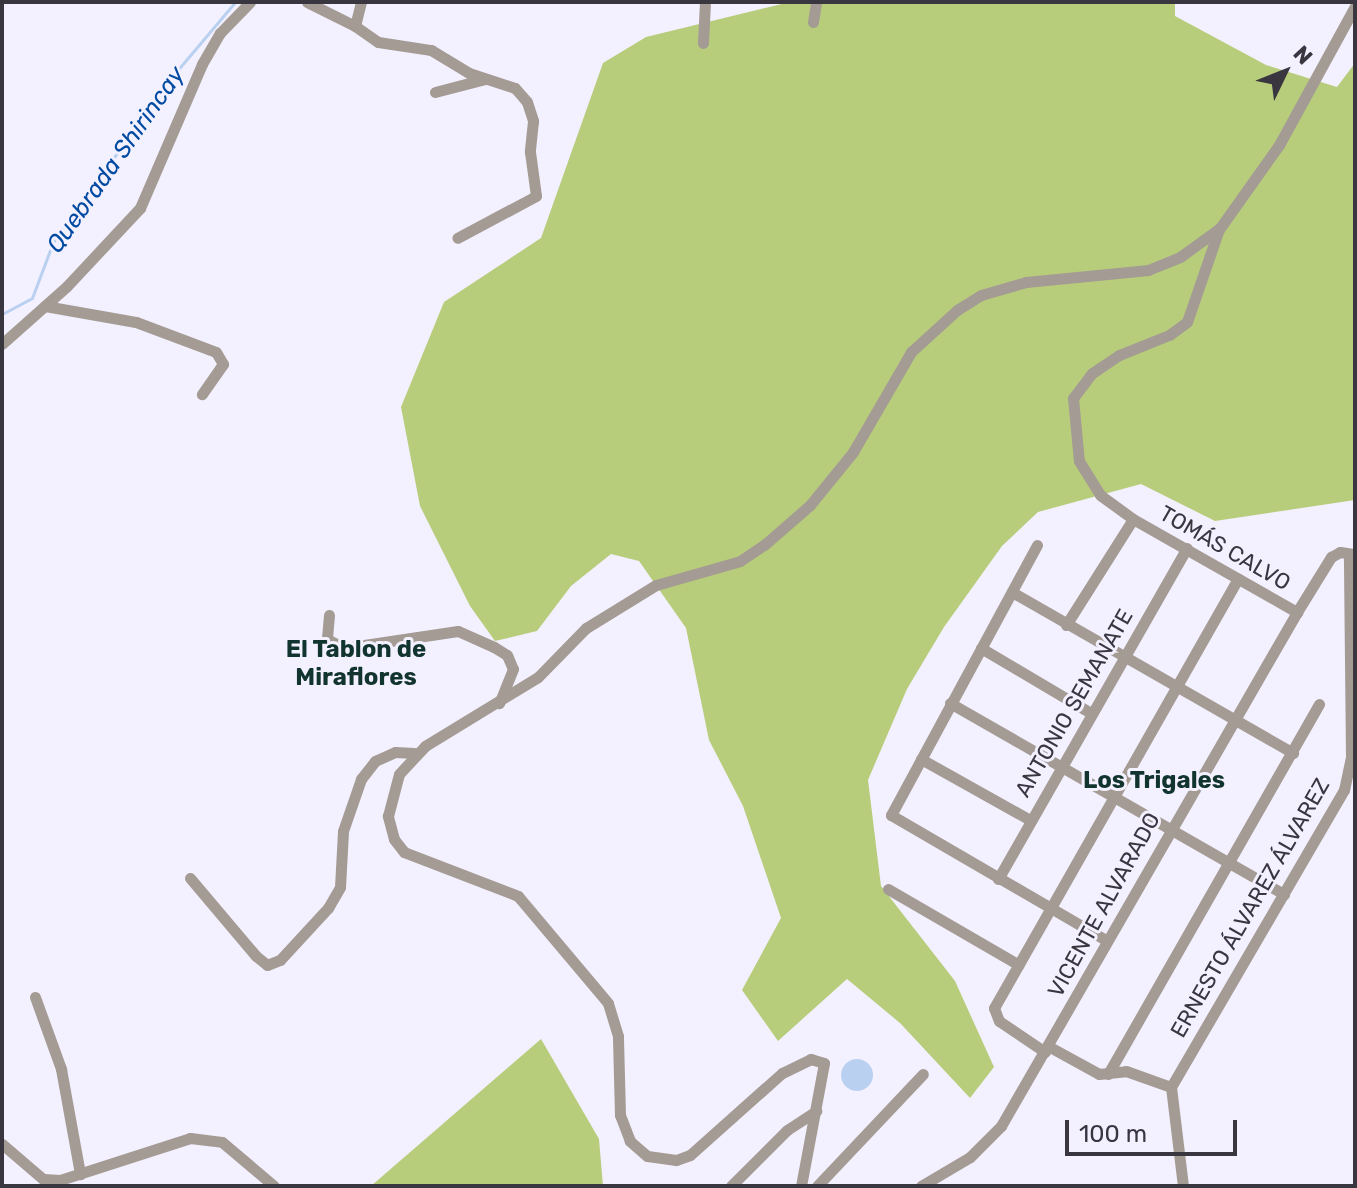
<!DOCTYPE html>
<html>
<head>
<meta charset="utf-8">
<style>
	body { margin:0 }
	#map { position:relative; width:1357px; height:1188px; overflow:hidden; background:#f3f0ff; font-family:Rubik,sans-serif }
	div>[style] { position:absolute }
	.green>* { inset:0; background:#b8cd7b }
	.water>* { inset:0; background:#bad0f0 }
	.round { border-radius:50% }
	.stream>* { height:3px; margin:-1.5px; padding:0 1.5px; transform-origin:1.5px; border-radius:1.5px; background:#bad0f0 }
	.street>* { height:11px; margin:-5.5px; padding:0 5.5px; transform-origin:5.5px; border-radius:5.5px; background:#a49b94 }
	span { translate:-50% -50%; white-space:nowrap; text-align:center; line-height:1.15; -webkit-text-stroke:6px #f3f0ff; paint-order:stroke }
	.street-label { font-size:22px; color:#393640 }
	.water-label { font-size:24px; color:#004aa2; font-style:italic }
	.neighbourhood-label { font-size:24px; color:#12342f; font-weight:700 }
	.frame { position:absolute; inset:0; border:4px solid #393640; pointer-events:none }
	.north { position:absolute; left:1245px; top:32px; width:80px; height:80px; -webkit-text-stroke:6px #f3f0ff; paint-order:stroke; rotate:47deg; font-size:22px; font-weight:700; line-height:32px; text-align:center; color:#393640 }
	.north::after { content:''; display:block; margin:auto; width:28px; height:36px; background:#393640; clip-path:polygon(50% 0,100% 100%,50% 72%,0 100%) }
	.scale { position:absolute; left:1065px; top:1120px; width:172px; height:36px; box-sizing:border-box; border:4px solid #393640; border-top:0; padding-left:10px; font-size:24px; line-height:28px; white-space:nowrap; color:#393640; -webkit-text-stroke:6px #f3f0ff; paint-order:stroke }
</style>
</head>
<body>
<div id="map">
	<div class="green">
		<i style="clip-path:polygon(790px 2px,1175px 2px,1175px 16px,1266px 65px,1337px 87px,1355px 63px,1355px 500px,1215px 521px,1141px 484px,1038px 512px,1002px 546px,944px 627px,907px 689px,868px 780px,881px 886px,955px 981px,994px 1067px,970px 1098px,900px 1023px,847px 979px,778px 1041px,742px 990px,781px 918px,743px 806px,709px 740px,686px 628px,639px 561px,611px 554px,571px 586px,537px 631px,495px 641px,470px 606px,420px 506px,401px 407px,444px 302px,541px 238px,603px 63px,646px 37px)"></i>
		<i style="clip-path:polygon(541px 1039px,599px 1139px,603px 1186px,371px 1186px)"></i>
	</div>
	<div class="water">
		<i class="round" style="left:841px;top:1059px;width:32px;height:32px"></i>
	</div>
	<div class="stream">
		<i style="left:2px;top:314px;width:34px;rotate:-28deg"></i>
		<i style="left:32px;top:298px;width:60px;rotate:-69.4deg"></i>
		<i style="left:53px;top:242px;width:201px;rotate:-54.3deg"></i>
		<i style="left:170px;top:79px;width:101px;rotate:-49.8deg"></i>
	</div>
	<div class="street">
		<i style="left:307px;top:2px;width:54px;rotate:26.6deg"></i>
		<i style="left:355px;top:26px;width:25px;rotate:-76deg"></i>
		<i style="left:813px;top:22px;width:20px;rotate:-81deg"></i>
		<i style="left:355px;top:26px;width:28px;rotate:35deg"></i>
		<i style="left:378px;top:42px;width:54px;rotate:8.6deg"></i>
		<i style="left:431px;top:50px;width:44px;rotate:31.2deg"></i>
		<i style="left:469px;top:73px;width:48px;rotate:18.1deg"></i>
		<i style="left:515px;top:88px;width:18px;rotate:49deg"></i>
		<i style="left:527px;top:102px;width:20px;rotate:72deg"></i>
		<i style="left:533px;top:121px;width:31px;rotate:96deg"></i>
		<i style="left:530px;top:152px;width:44px;rotate:82.2deg"></i>
		<i style="left:536px;top:196px;width:89px;rotate:152deg"></i>
		<i style="left:703px;top:43px;width:41px;rotate:-87.2deg"></i>
		<i style="left:435px;top:92px;width:52px;rotate:-14.6deg"></i>
		<i style="left:1219px;top:229px;width:98px;rotate:109deg"></i>
		<i style="left:1187px;top:322px;width:22px;rotate:144deg"></i>
		<i style="left:1169px;top:335px;width:54px;rotate:158.2deg"></i>
		<i style="left:1119px;top:355px;width:32px;rotate:146deg"></i>
		<i style="left:1092px;top:373px;width:31px;rotate:127deg"></i>
		<i style="left:1073px;top:398px;width:63px;rotate:84.6deg"></i>
		<i style="left:1079px;top:461px;width:40px;rotate:58deg"></i>
		<i style="left:1100px;top:495px;width:41px;rotate:36deg"></i>
		<i style="left:1133px;top:519px;width:189px;rotate:29.6deg"></i>
		<i style="left:45px;top:306px;width:92px;rotate:10deg"></i>
		<i style="left:136px;top:322px;width:85px;rotate:20.6deg"></i>
		<i style="left:216px;top:352px;width:14px;rotate:60deg"></i>
		<i style="left:223px;top:364px;width:37px;rotate:125deg"></i>
		<i style="left:2px;top:344px;width:87px;rotate:-41.7deg"></i>
		<i style="left:67px;top:286px;width:107px;rotate:-46.9deg"></i>
		<i style="left:140px;top:208px;width:157px;rotate:-66.7deg"></i>
		<i style="left:202px;top:64px;width:36px;rotate:-60deg"></i>
		<i style="left:220px;top:33px;width:43px;rotate:-45.9deg"></i>
		<i style="left:1037px;top:545px;width:307px;rotate:118.4deg"></i>
		<i style="left:891px;top:815px;width:249px;rotate:30.2deg"></i>
		<i style="left:1012px;top:592px;width:324px;rotate:29.8deg"></i>
		<i style="left:329px;top:615px;width:24px;rotate:95deg"></i>
		<i style="left:327px;top:639px;width:19px;rotate:28deg"></i>
		<i style="left:344px;top:648px;width:115px;rotate:-8.5deg"></i>
		<i style="left:458px;top:631px;width:39px;rotate:24deg"></i>
		<i style="left:494px;top:647px;width:15px;rotate:32deg"></i>
		<i style="left:507px;top:655px;width:15px;rotate:67deg"></i>
		<i style="left:513px;top:669px;width:37px;rotate:112deg"></i>
		<i style="left:1066px;top:625px;width:125px;rotate:-57.7deg"></i>
		<i style="left:981px;top:648px;width:128px;rotate:30.6deg"></i>
		<i style="left:950px;top:703px;width:385px;rotate:29.8deg"></i>
		<i style="left:921px;top:759px;width:125px;rotate:29.2deg"></i>
		<i style="left:190px;top:878px;width:102px;rotate:49.8deg"></i>
		<i style="left:256px;top:956px;width:14px;rotate:39deg"></i>
		<i style="left:267px;top:965px;width:14px;rotate:-21deg"></i>
		<i style="left:280px;top:960px;width:71px;rotate:-47.3deg"></i>
		<i style="left:328px;top:908px;width:24px;rotate:-60deg"></i>
		<i style="left:340px;top:887px;width:56px;rotate:-86.9deg"></i>
		<i style="left:343px;top:831px;width:55px;rotate:-70.9deg"></i>
		<i style="left:361px;top:779px;width:23px;rotate:-52deg"></i>
		<i style="left:375px;top:761px;width:22px;rotate:-24deg"></i>
		<i style="left:395px;top:752px;width:19px;rotate:3deg"></i>
		<i style="left:998px;top:879px;width:381px;rotate:-60.3deg"></i>
		<i style="left:888px;top:889px;width:151px;rotate:30.1deg"></i>
		<i style="left:35px;top:997px;width:77px;rotate:70.1deg"></i>
		<i style="left:61px;top:1069px;width:107px;rotate:79.7deg"></i>
		<i style="left:1048px;top:1046px;width:58px;rotate:28.8deg"></i>
		<i style="left:1099px;top:1074px;width:27px;rotate:-6deg"></i>
		<i style="left:1126px;top:1071px;width:48px;rotate:19.6deg"></i>
		<i style="left:1045px;top:1052px;width:55px;rotate:-146deg"></i>
		<i style="left:999px;top:1021px;width:14px;rotate:-111deg"></i>
		<i style="left:994px;top:1008px;width:494px;rotate:-60.4deg"></i>
		<i style="left:1108px;top:1074px;width:426px;rotate:-60.3deg"></i>
		<i style="left:1171px;top:1087px;width:344px;rotate:-59.8deg"></i>
		<i style="left:1344px;top:790px;width:35px;rotate:-78deg"></i>
		<i style="left:1351px;top:756px;width:202px;rotate:-90.6deg"></i>
		<i style="left:1171px;top:1087px;width:100px;rotate:83.1deg"></i>
		<i style="left:2px;top:1144px;width:54px;rotate:40.5deg"></i>
		<i style="left:43px;top:1179px;width:17px;rotate:3deg"></i>
		<i style="left:60px;top:1180px;width:137px;rotate:-17.9deg"></i>
		<i style="left:190px;top:1138px;width:32px;rotate:7deg"></i>
		<i style="left:222px;top:1142px;width:68px;rotate:40.2deg"></i>
		<i style="left:731px;top:1186px;width:79px;rotate:-45deg"></i>
		<i style="left:787px;top:1130px;width:35px;rotate:-33deg"></i>
		<i style="left:801px;top:1186px;width:125px;rotate:-79.4deg"></i>
		<i style="left:824px;top:1063px;width:14px;rotate:-163deg"></i>
		<i style="left:811px;top:1059px;width:32px;rotate:154deg"></i>
		<i style="left:782px;top:1073px;width:123px;rotate:138.3deg"></i>
		<i style="left:690px;top:1155px;width:15px;rotate:160deg"></i>
		<i style="left:676px;top:1160px;width:29px;rotate:-172deg"></i>
		<i style="left:647px;top:1156px;width:23px;rotate:-139deg"></i>
		<i style="left:630px;top:1141px;width:28px;rotate:-111deg"></i>
		<i style="left:620px;top:1115px;width:79px;rotate:-91.5deg"></i>
		<i style="left:618px;top:1036px;width:34px;rotate:-107deg"></i>
		<i style="left:608px;top:1003px;width:140px;rotate:-130.1deg"></i>
		<i style="left:518px;top:896px;width:122px;rotate:-158.9deg"></i>
		<i style="left:404px;top:852px;width:16px;rotate:-128deg"></i>
		<i style="left:394px;top:839px;width:24px;rotate:-105deg"></i>
		<i style="left:388px;top:816px;width:43px;rotate:-75.3deg"></i>
		<i style="left:399px;top:774px;width:38px;rotate:-47deg"></i>
		<i style="left:425px;top:746px;width:132px;rotate:-31.4deg"></i>
		<i style="left:538px;top:677px;width:69px;rotate:-45.6deg"></i>
		<i style="left:586px;top:628px;width:82px;rotate:-31.6deg"></i>
		<i style="left:656px;top:585px;width:87px;rotate:-15.9deg"></i>
		<i style="left:740px;top:561px;width:29px;rotate:-34deg"></i>
		<i style="left:764px;top:545px;width:61px;rotate:-41deg"></i>
		<i style="left:810px;top:505px;width:68px;rotate:-50.9deg"></i>
		<i style="left:853px;top:452px;width:116px;rotate:-59.9deg"></i>
		<i style="left:911px;top:352px;width:62px;rotate:-42.4deg"></i>
		<i style="left:957px;top:310px;width:28px;rotate:-32deg"></i>
		<i style="left:981px;top:295px;width:47px;rotate:-16.1deg"></i>
		<i style="left:1026px;top:282px;width:123px;rotate:-5.6deg"></i>
		<i style="left:1148px;top:270px;width:35px;rotate:-22deg"></i>
		<i style="left:1180px;top:257px;width:49px;rotate:-35.9deg"></i>
		<i style="left:1220px;top:228px;width:102px;rotate:-54.6deg"></i>
		<i style="left:1279px;top:145px;width:158px;rotate:-61.3deg"></i>
		<i style="left:817px;top:1186px;width:154px;rotate:-46.6deg"></i>
		<i style="left:921px;top:1186px;width:57px;rotate:-30.6deg"></i>
		<i style="left:970px;top:1157px;width:44px;rotate:-45deg"></i>
		<i style="left:1001px;top:1126px;width:593px;rotate:-60.06deg"></i>
		<i style="left:1297px;top:612px;width:65px;rotate:-58.3deg"></i>
		<i style="left:1331px;top:557px;width:10px;rotate:-29deg"></i>
		<i style="left:1340px;top:552px;width:15px;rotate:8deg"></i>
	</div>
	<div class="street-label">
		<span style="left:1225px;top:548px;rotate:30deg">TOMÁS CALVO</span>
		<span style="left:1074px;top:703px;rotate:-60deg">ANTONIO SEMANATE</span>
		<span style="left:1104px;top:905px;rotate:-61deg">VICENTE ALVARADO</span>
		<span style="left:1250px;top:908px;rotate:-60deg">ERNESTO ÁLVAREZ ÁLVAREZ</span>
	</div>
	<div class="water-label">
		<span style="left:116px;top:160px;rotate:-55deg">Quebrada Shirincay</span>
	</div>
	<div class="neighbourhood-label">
		<span style="left:356px;top:664px">El Tablon de<br>Miraflores</span>
		<span style="left:1154px;top:781px">Los Trigales</span>
	</div>
	<div class="frame"></div>
	<div class="north">N</div>
	<div class="scale">100 m</div>
</div>
</body>
</html>
